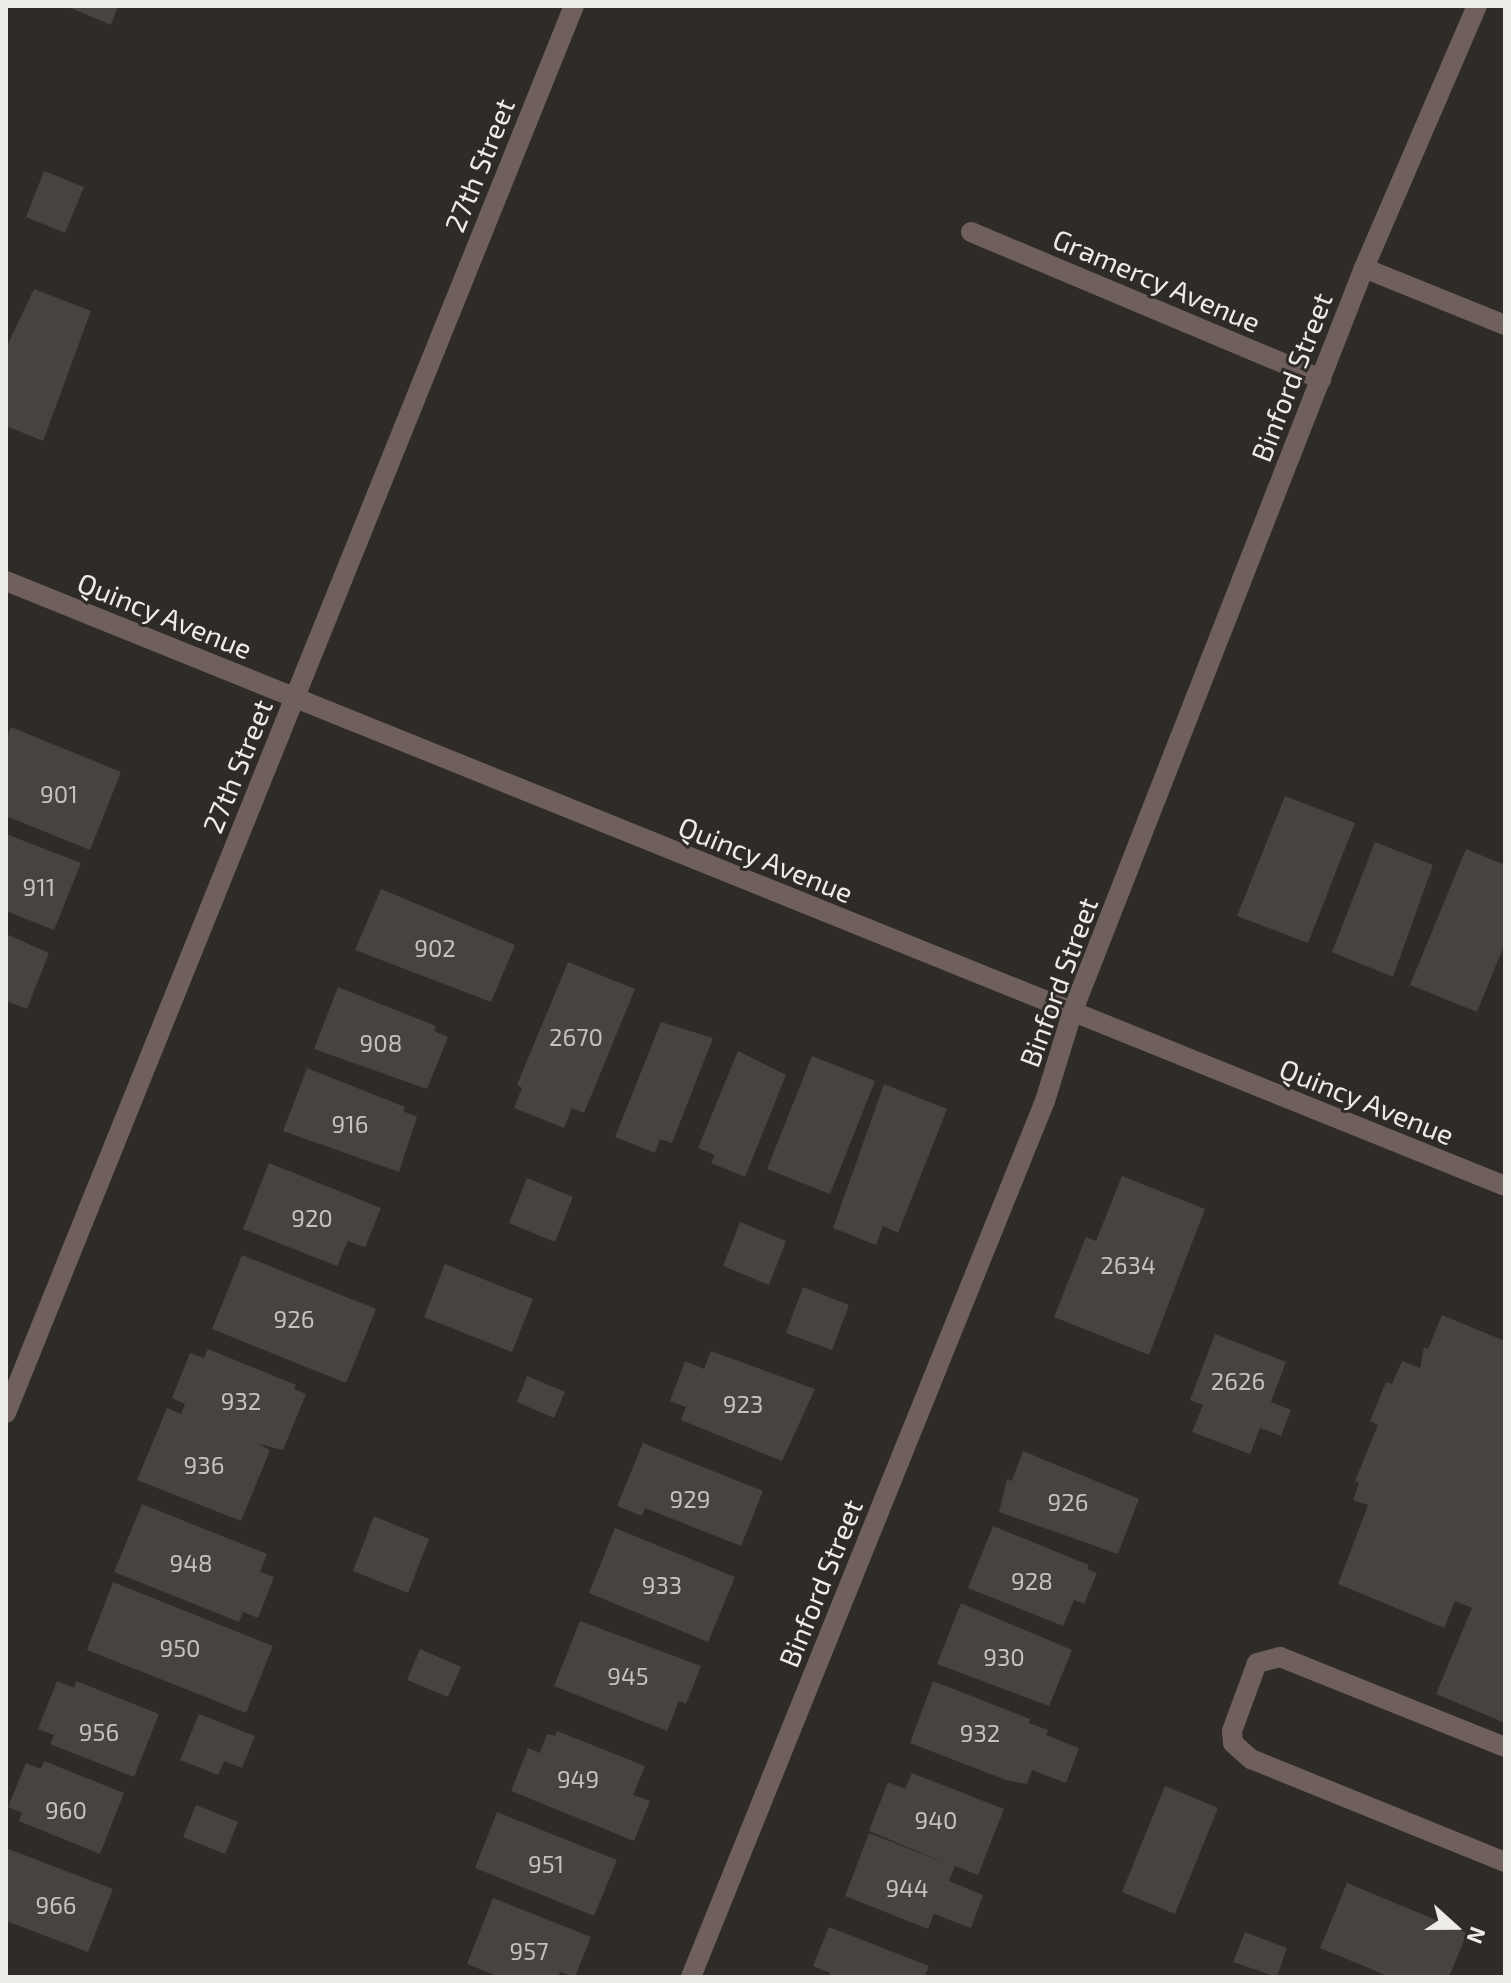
<!DOCTYPE html>
<html>
<head>
<meta charset="utf-8">
<style>
	body { margin:0 }
	#map { position:relative; width:1511px; height:1983px; overflow:hidden; background:#2f2b26; font-family:"Exo 2",sans-serif }
	div>[style] { position:absolute }
	.building>* { inset:0; background:#47433e }
	.lane>* { height:20px; margin:-10px; padding:0 10px; transform-origin:10px; border-radius:10px; background:#6f605d }
	.street>* { height:20px; margin:-10px; padding:0 10px; transform-origin:10px; border-radius:10px; background:#6f605d }
	span { translate:-50% -50%; white-space:nowrap; text-align:center; line-height:1.15; -webkit-text-stroke:6px #2f2b26; paint-order:stroke }
	.number-label { font-size:24px; color:#c4c2be }
	.number-label span { -webkit-text-stroke-width:0 }
	.street-label { font-size:28px; color:#eeece8 }
	.frame { position:absolute; inset:0; border:8px solid #eeece8; pointer-events:none }
	.north { position:absolute; left:1415px; top:1887px; width:80px; height:80px; -webkit-text-stroke:6px #2f2b26; paint-order:stroke; rotate:111deg; font-size:22px; font-weight:700; line-height:32px; text-align:center; color:#eeece8 }
	.north::after { content:''; display:block; margin:auto; width:28px; height:36px; background:#eeece8; clip-path:polygon(50% 0,100% 100%,50% 72%,0 100%) }
</style>
</head>
<body>
<div id="map">
	<div class="building">
		<i style="clip-path:polygon(66px 6px,118px 6px,111px 25px)"></i>
		<i style="clip-path:polygon(44px 171px,84px 187px,65px 233px,26px 217px)"></i>
		<i style="clip-path:polygon(34px 289px,91px 311px,43px 441px,6px 426px,6px 348px)"></i>
		<i style="clip-path:polygon(11px 727px,121px 772px,90px 850px,6px 816px,6px 739px)"></i>
		<i style="clip-path:polygon(1285px 796px,1355px 823px,1308px 943px,1237px 916px)"></i>
		<i style="clip-path:polygon(6px 834px,81px 863px,54px 930px,6px 911px)"></i>
		<i style="clip-path:polygon(1375px 842px,1433px 865px,1393px 977px,1332px 952px)"></i>
		<i style="clip-path:polygon(1466px 849px,1505px 865px,1505px 943px,1477px 1012px,1410px 985px)"></i>
		<i style="clip-path:polygon(381px 889px,515px 945px,491px 1002px,355px 950px)"></i>
		<i style="clip-path:polygon(6px 934px,49px 953px,27px 1009px,6px 1001px)"></i>
		<i style="clip-path:polygon(568px 962px,635px 989px,584px 1113px,572px 1108px,564px 1128px,514px 1108px,522px 1088px,517px 1085px)"></i>
		<i style="clip-path:polygon(338px 987px,436px 1026px,434px 1031px,448px 1037px,427px 1089px,314px 1049px)"></i>
		<i style="clip-path:polygon(661px 1022px,713px 1038px,672px 1143px,660px 1139px,655px 1153px,615px 1137px)"></i>
		<i style="clip-path:polygon(738px 1051px,786px 1075px,745px 1177px,711px 1163px,715px 1155px,698px 1148px)"></i>
		<i style="clip-path:polygon(812px 1056px,875px 1081px,830px 1194px,767px 1169px)"></i>
		<i style="clip-path:polygon(307px 1068px,405px 1107px,403px 1111px,417px 1117px,399px 1172px,283px 1131px)"></i>
		<i style="clip-path:polygon(884px 1084px,947px 1109px,898px 1233px,883px 1226px,876px 1245px,833px 1228px)"></i>
		<i style="clip-path:polygon(269px 1163px,381px 1208px,365px 1247px,348px 1241px,337px 1266px,243px 1229px)"></i>
		<i style="clip-path:polygon(1122px 1176px,1205px 1209px,1149px 1355px,1054px 1317px,1086px 1237px,1096px 1241px)"></i>
		<i style="clip-path:polygon(527px 1178px,573px 1197px,555px 1242px,509px 1223px)"></i>
		<i style="clip-path:polygon(740px 1222px,786px 1241px,769px 1285px,723px 1266px)"></i>
		<i style="clip-path:polygon(242px 1255px,376px 1309px,346px 1383px,212px 1329px)"></i>
		<i style="clip-path:polygon(445px 1264px,533px 1299px,512px 1352px,424px 1317px)"></i>
		<i style="clip-path:polygon(803px 1287px,849px 1305px,832px 1350px,786px 1333px)"></i>
		<i style="clip-path:polygon(1442px 1315px,1505px 1341px,1505px 1723px,1436px 1694px,1472px 1608px,1455px 1601px,1444px 1628px,1338px 1584px,1368px 1505px,1353px 1500px,1359px 1483px,1355px 1481px,1378px 1425px,1370px 1421px,1386px 1382px,1392px 1384px,1402px 1361px,1420px 1368px,1424px 1347px,1428px 1349px)"></i>
		<i style="clip-path:polygon(1215px 1334px,1286px 1362px,1271px 1402px,1291px 1410px,1281px 1436px,1260px 1428px,1250px 1454px,1192px 1432px,1203px 1405px,1190px 1400px)"></i>
		<i style="clip-path:polygon(208px 1349px,296px 1385px,294px 1389px,306px 1394px,283px 1450px,259px 1444px,270px 1450px,241px 1521px,137px 1480px,167px 1408px,181px 1414px,185px 1404px,172px 1398px,190px 1353px,204px 1358px)"></i>
		<i style="clip-path:polygon(711px 1351px,815px 1389px,782px 1461px,681px 1420px,686px 1407px,670px 1401px,685px 1361px,704px 1369px)"></i>
		<i style="clip-path:polygon(527px 1376px,565px 1392px,554px 1418px,517px 1402px)"></i>
		<i style="clip-path:polygon(643px 1443px,763px 1491px,741px 1546px,645px 1508px,642px 1516px,617px 1506px)"></i>
		<i style="clip-path:polygon(1023px 1451px,1139px 1499px,1118px 1554px,999px 1512px,1007px 1479px,1012px 1481px)"></i>
		<i style="clip-path:polygon(142px 1504px,267px 1554px,260px 1572px,274px 1577px,258px 1618px,243px 1612px,239px 1622px,114px 1572px)"></i>
		<i style="clip-path:polygon(374px 1516px,429px 1539px,408px 1593px,353px 1571px)"></i>
		<i style="clip-path:polygon(993px 1526px,1089px 1565px,1087px 1569px,1097px 1573px,1084px 1604px,1074px 1600px,1063px 1626px,968px 1588px)"></i>
		<i style="clip-path:polygon(615px 1528px,735px 1577px,708px 1642px,589px 1593px)"></i>
		<i style="clip-path:polygon(113px 1582px,273px 1646px,246px 1713px,87px 1650px)"></i>
		<i style="clip-path:polygon(961px 1603px,1072px 1650px,1049px 1706px,937px 1664px)"></i>
		<i style="clip-path:polygon(580px 1621px,701px 1666px,686px 1704px,679px 1701px,667px 1731px,554px 1686px)"></i>
		<i style="clip-path:polygon(420px 1649px,461px 1667px,448px 1697px,407px 1680px)"></i>
		<i style="clip-path:polygon(57px 1681px,74px 1688px,76px 1681px,159px 1714px,134px 1777px,50px 1744px,54px 1735px,38px 1729px)"></i>
		<i style="clip-path:polygon(933px 1681px,1030px 1719px,1029px 1723px,1048px 1730px,1046px 1735px,1079px 1748px,1066px 1783px,1032px 1770px,1027px 1784px,1006px 1780px,910px 1743px)"></i>
		<i style="clip-path:polygon(199px 1714px,255px 1736px,242px 1768px,224px 1761px,218px 1775px,180px 1760px)"></i>
		<i style="clip-path:polygon(557px 1731px,645px 1766px,633px 1795px,650px 1801px,634px 1841px,511px 1791px,528px 1748px,540px 1753px,547px 1734px,555px 1736px)"></i>
		<i style="clip-path:polygon(44px 1761px,124px 1793px,100px 1854px,19px 1821px,22px 1813px,8px 1807px,26px 1763px,41px 1769px)"></i>
		<i style="clip-path:polygon(912px 1773px,1004px 1809px,978px 1875px,955px 1866px,949px 1881px,983px 1895px,971px 1928px,934px 1914px,928px 1929px,845px 1896px,869px 1833px,950px 1865px,869px 1831px,888px 1782px,905px 1789px)"></i>
		<i style="clip-path:polygon(1165px 1786px,1218px 1808px,1175px 1914px,1122px 1892px)"></i>
		<i style="clip-path:polygon(196px 1805px,238px 1822px,225px 1854px,183px 1837px)"></i>
		<i style="clip-path:polygon(497px 1812px,617px 1860px,594px 1916px,475px 1868px)"></i>
		<i style="clip-path:polygon(6px 1848px,113px 1889px,88px 1952px,6px 1921px)"></i>
		<i style="clip-path:polygon(1347px 1883px,1467px 1933px,1449px 1977px,1390px 1977px,1320px 1948px)"></i>
		<i style="clip-path:polygon(493px 1898px,591px 1937px,575px 1977px,560px 1972px,558px 1977px,500px 1977px,467px 1964px)"></i>
		<i style="clip-path:polygon(829px 1927px,929px 1966px,924px 1977px,828px 1977px,830px 1973px,813px 1966px)"></i>
		<i style="clip-path:polygon(1245px 1932px,1287px 1948px,1277px 1977px,1233px 1962px)"></i>
	</div>
	<div class="lane">
		<i style="left:1505px;top:1747px;width:242px;rotate:-158.2deg"></i>
		<i style="left:1280px;top:1657px;width:24px;rotate:165deg"></i>
		<i style="left:1257px;top:1663px;width:72px;rotate:110.2deg"></i>
		<i style="left:1232px;top:1731px;width:12px;rotate:85deg"></i>
		<i style="left:1233px;top:1743px;width:24px;rotate:42deg"></i>
		<i style="left:1251px;top:1759px;width:274px;rotate:22.1deg"></i>
	</div>
	<div class="street">
		<i style="left:971px;top:232px;width:380px;rotate:22.8deg"></i>
		<i style="left:1364px;top:268px;width:152px;rotate:22deg"></i>
		<i style="left:6px;top:581px;width:1616px;rotate:21.98deg"></i>
		<i style="left:6px;top:1413px;width:1517px;rotate:-68.02deg"></i>
		<i style="left:691px;top:1977px;width:945px;rotate:-68deg"></i>
		<i style="left:1045px;top:1101px;width:92px;rotate:-72.9deg"></i>
		<i style="left:1072px;top:1013px;width:800px;rotate:-68.6deg"></i>
		<i style="left:1364px;top:268px;width:285px;rotate:-66.7deg"></i>
	</div>
	<div class="number-label">
		<span style="left:59px;top:794px">901</span>
		<span style="left:39px;top:887px">911</span>
		<span style="left:435px;top:948px">902</span>
		<span style="left:576px;top:1037px">2670</span>
		<span style="left:381px;top:1043px">908</span>
		<span style="left:350px;top:1124px">916</span>
		<span style="left:312px;top:1218px">920</span>
		<span style="left:1128px;top:1265px">2634</span>
		<span style="left:294px;top:1319px">926</span>
		<span style="left:1238px;top:1381px">2626</span>
		<span style="left:241px;top:1401px">932</span>
		<span style="left:743px;top:1404px">923</span>
		<span style="left:204px;top:1465px">936</span>
		<span style="left:690px;top:1499px">929</span>
		<span style="left:1068px;top:1502px">926</span>
		<span style="left:191px;top:1563px">948</span>
		<span style="left:1032px;top:1581px">928</span>
		<span style="left:662px;top:1585px">933</span>
		<span style="left:180px;top:1648px">950</span>
		<span style="left:1004px;top:1657px">930</span>
		<span style="left:628px;top:1676px">945</span>
		<span style="left:99px;top:1732px">956</span>
		<span style="left:980px;top:1733px">932</span>
		<span style="left:578px;top:1779px">949</span>
		<span style="left:66px;top:1810px">960</span>
		<span style="left:936px;top:1820px">940</span>
		<span style="left:546px;top:1864px">951</span>
		<span style="left:907px;top:1888px">944</span>
		<span style="left:56px;top:1905px">966</span>
		<span style="left:529px;top:1951px">957</span>
	</div>
	<div class="street-label">
		<span style="left:479px;top:165px;rotate:-68deg">27th Street</span>
		<span style="left:1157px;top:280px;rotate:23deg">Gramercy Avenue</span>
		<span style="left:1291px;top:377px;rotate:-69deg">Binford Street</span>
		<span style="left:165px;top:615px;rotate:22deg">Quincy Avenue</span>
		<span style="left:237px;top:766px;rotate:-68deg">27th Street</span>
		<span style="left:766px;top:859px;rotate:22deg">Quincy Avenue</span>
		<span style="left:1058px;top:982px;rotate:-70deg">Binford Street</span>
		<span style="left:1367px;top:1101px;rotate:22deg">Quincy Avenue</span>
		<span style="left:820px;top:1583px;rotate:-68deg">Binford Street</span>
	</div>
	<div class="frame"></div>
	<div class="north">N</div>
</div>
</body>
</html>
